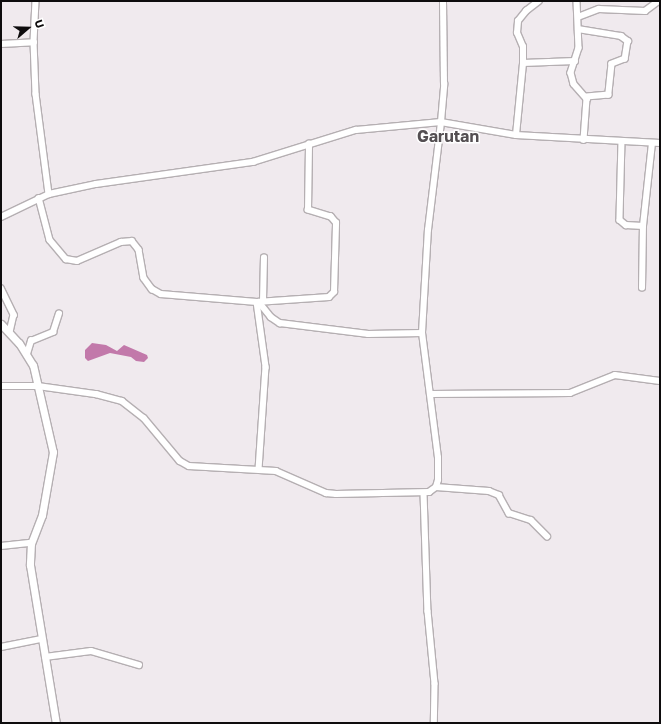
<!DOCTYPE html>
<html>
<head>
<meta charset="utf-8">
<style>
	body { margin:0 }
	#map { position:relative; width:661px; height:724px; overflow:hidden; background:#f0eaee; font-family:"Golos Text",sans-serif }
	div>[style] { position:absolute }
	.water>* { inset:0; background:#c279aa }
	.roads { filter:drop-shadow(1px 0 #b5afb2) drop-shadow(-1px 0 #b5afb2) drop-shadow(0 1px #b5afb2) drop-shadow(0 -1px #b5afb2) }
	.minor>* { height:5.5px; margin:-2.75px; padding:0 2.75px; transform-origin:2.75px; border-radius:2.75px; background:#fff }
	.tertiary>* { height:7px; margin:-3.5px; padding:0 3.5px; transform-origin:3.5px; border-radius:3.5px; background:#fff }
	span { translate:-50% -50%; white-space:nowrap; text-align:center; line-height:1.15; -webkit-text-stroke:3px #fff; paint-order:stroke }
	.quarter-label { font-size:16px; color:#544f52; font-weight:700 }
	.frame { position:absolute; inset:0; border:2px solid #0e0c0d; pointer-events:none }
	.north { position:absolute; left:8px; top:8px; width:40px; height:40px; -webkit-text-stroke:3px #fff; paint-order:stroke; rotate:70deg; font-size:11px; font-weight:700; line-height:16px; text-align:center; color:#0e0c0d }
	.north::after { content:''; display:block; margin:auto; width:14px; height:18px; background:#0e0c0d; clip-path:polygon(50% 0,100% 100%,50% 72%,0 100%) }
</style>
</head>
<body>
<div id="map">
	<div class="water">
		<i style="clip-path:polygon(92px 343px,106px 345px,117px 351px,124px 345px,147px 355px,148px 358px,144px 362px,136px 361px,131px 357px,110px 353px,88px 361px,85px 358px,85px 350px)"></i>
	</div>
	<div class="roads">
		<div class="minor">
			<i style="left:36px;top:1px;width:41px;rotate:92.8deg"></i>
			<i style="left:34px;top:42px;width:52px;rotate:87.8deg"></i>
			<i style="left:36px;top:94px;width:101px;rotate:82.6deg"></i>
			<i style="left:577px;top:1px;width:47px;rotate:87.6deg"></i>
			<i style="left:579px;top:48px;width:26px;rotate:108deg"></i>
			<i style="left:571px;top:73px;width:11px;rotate:75deg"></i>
			<i style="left:574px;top:84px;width:20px;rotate:49deg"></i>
			<i style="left:587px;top:99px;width:41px;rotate:94.2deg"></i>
			<i style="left:578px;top:17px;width:22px;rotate:-21deg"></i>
			<i style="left:599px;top:9px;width:46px;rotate:2.5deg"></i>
			<i style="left:645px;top:11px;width:17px;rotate:-36deg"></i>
			<i style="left:578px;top:29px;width:44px;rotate:9.2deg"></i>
			<i style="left:621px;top:36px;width:9px;rotate:36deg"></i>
			<i style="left:628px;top:41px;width:18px;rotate:99deg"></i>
			<i style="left:625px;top:59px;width:14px;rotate:159deg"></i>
			<i style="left:612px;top:64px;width:31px;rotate:96deg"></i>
			<i style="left:609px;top:95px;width:22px;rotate:175deg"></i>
			<i style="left:1px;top:44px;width:33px;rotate:-3deg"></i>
			<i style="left:523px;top:63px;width:16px;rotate:-90deg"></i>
			<i style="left:523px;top:47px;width:15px;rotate:-113deg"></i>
			<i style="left:517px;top:33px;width:12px;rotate:-85deg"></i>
			<i style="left:518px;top:21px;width:13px;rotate:-51deg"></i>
			<i style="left:526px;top:11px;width:16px;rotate:-38deg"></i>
			<i style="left:516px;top:135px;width:72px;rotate:-84.4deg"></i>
			<i style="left:523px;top:63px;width:52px;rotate:-2.2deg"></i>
			<i style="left:622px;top:141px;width:79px;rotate:91.5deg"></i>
			<i style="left:620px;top:220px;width:8px;rotate:40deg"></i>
			<i style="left:626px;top:225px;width:17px;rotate:3deg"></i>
			<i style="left:39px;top:198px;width:43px;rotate:75.3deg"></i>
			<i style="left:50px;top:240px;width:25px;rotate:50deg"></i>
			<i style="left:66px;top:259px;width:11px;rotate:10deg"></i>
			<i style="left:77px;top:261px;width:48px;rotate:-23.4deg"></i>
			<i style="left:121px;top:242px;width:11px;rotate:-5deg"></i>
			<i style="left:132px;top:241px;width:11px;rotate:52deg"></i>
			<i style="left:139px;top:250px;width:28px;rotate:80deg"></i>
			<i style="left:144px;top:278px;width:14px;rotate:54deg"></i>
			<i style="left:152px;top:289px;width:10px;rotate:29deg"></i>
			<i style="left:161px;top:294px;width:96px;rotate:4.8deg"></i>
			<i style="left:257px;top:302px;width:72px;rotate:-4deg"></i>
			<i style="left:329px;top:297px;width:7px;rotate:-45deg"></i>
			<i style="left:334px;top:292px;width:69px;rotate:-88.3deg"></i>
			<i style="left:336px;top:223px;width:8px;rotate:-130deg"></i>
			<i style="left:331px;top:217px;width:24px;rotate:-163deg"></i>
			<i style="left:308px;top:210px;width:66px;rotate:-89.1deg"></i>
			<i style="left:1px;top:217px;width:53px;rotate:-25.6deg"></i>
			<i style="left:49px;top:194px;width:48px;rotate:-12deg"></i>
			<i style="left:96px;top:184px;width:159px;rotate:-8deg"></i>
			<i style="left:253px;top:162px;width:108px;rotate:-17.3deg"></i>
			<i style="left:356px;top:130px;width:85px;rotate:-5.4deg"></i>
			<i style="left:441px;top:122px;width:38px;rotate:-85deg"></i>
			<i style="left:444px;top:84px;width:83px;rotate:-90.7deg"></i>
			<i style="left:1px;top:288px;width:30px;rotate:64deg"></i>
			<i style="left:14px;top:315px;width:18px;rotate:103deg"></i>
			<i style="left:642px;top:288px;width:62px;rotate:-89.1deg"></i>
			<i style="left:643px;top:226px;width:83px;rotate:-83.8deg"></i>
			<i style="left:263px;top:301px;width:43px;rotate:-88.7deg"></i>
			<i style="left:257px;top:302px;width:66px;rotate:82.1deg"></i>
			<i style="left:266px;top:367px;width:102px;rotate:93.9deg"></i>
			<i style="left:259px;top:302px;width:19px;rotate:51deg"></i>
			<i style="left:271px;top:317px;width:11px;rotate:34deg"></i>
			<i style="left:280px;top:323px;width:89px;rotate:7.1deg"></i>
			<i style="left:368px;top:334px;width:54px;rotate:-1.1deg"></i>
			<i style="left:27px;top:354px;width:14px;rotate:-73deg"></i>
			<i style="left:31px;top:341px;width:24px;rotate:-22deg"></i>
			<i style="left:53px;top:332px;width:19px;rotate:-72deg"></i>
			<i style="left:1px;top:386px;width:37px"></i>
			<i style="left:38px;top:386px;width:59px;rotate:7.9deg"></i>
			<i style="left:96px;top:394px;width:27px;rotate:15deg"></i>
			<i style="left:122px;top:401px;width:28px;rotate:38deg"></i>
			<i style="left:144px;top:418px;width:56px;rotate:50.1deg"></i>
			<i style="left:180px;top:461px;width:10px;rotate:29deg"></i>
			<i style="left:189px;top:466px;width:87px;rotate:3.3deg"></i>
			<i style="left:276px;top:471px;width:55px;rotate:23.7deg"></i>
			<i style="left:326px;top:493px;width:10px;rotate:6deg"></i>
			<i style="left:336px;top:494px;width:93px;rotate:-1.2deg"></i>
			<i style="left:429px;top:492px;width:9px;rotate:-36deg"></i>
			<i style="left:436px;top:487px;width:7px;rotate:-74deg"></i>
			<i style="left:438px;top:480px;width:22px;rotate:-90deg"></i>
			<i style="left:438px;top:458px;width:126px;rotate:-97.3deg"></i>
			<i style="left:422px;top:333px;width:103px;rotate:-86.7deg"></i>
			<i style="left:428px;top:230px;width:109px;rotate:-83.1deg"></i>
			<i style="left:441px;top:122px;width:76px;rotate:9.8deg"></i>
			<i style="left:516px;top:135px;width:144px;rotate:3.2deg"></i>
			<i style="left:431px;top:394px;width:139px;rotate:-0.4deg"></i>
			<i style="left:570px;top:393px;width:48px;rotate:-21.8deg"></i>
			<i style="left:615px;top:375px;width:45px;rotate:7.6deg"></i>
			<i style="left:436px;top:487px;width:53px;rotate:4.3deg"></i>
			<i style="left:489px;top:491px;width:11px;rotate:22deg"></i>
			<i style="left:499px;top:495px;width:21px;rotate:61deg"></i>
			<i style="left:509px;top:513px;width:23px;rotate:18deg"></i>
			<i style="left:531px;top:520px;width:23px;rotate:45deg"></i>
			<i style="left:424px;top:493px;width:118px;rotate:88.1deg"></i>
			<i style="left:428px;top:611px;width:73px;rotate:84.5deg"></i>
			<i style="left:435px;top:684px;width:39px;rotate:91deg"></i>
			<i style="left:1px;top:546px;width:30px;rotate:-6deg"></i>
			<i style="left:1px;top:647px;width:41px;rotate:-11.3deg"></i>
			<i style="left:45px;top:657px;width:46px;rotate:-7.4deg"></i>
			<i style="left:91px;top:651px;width:50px;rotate:16.3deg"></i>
		</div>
		<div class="tertiary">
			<i style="left:1px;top:324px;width:26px;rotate:47deg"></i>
			<i style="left:19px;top:343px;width:26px;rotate:58deg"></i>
			<i style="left:33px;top:365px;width:89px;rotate:77.1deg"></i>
			<i style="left:53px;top:452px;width:64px;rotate:99.9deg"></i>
			<i style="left:42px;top:515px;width:30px;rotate:111deg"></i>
			<i style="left:31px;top:543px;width:22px;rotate:93deg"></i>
			<i style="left:30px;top:565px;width:160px;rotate:80.7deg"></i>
		</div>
	</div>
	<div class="quarter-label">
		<span style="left:448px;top:136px">Garutan</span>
	</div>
	<div class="frame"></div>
	<div class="north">U</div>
</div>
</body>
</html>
